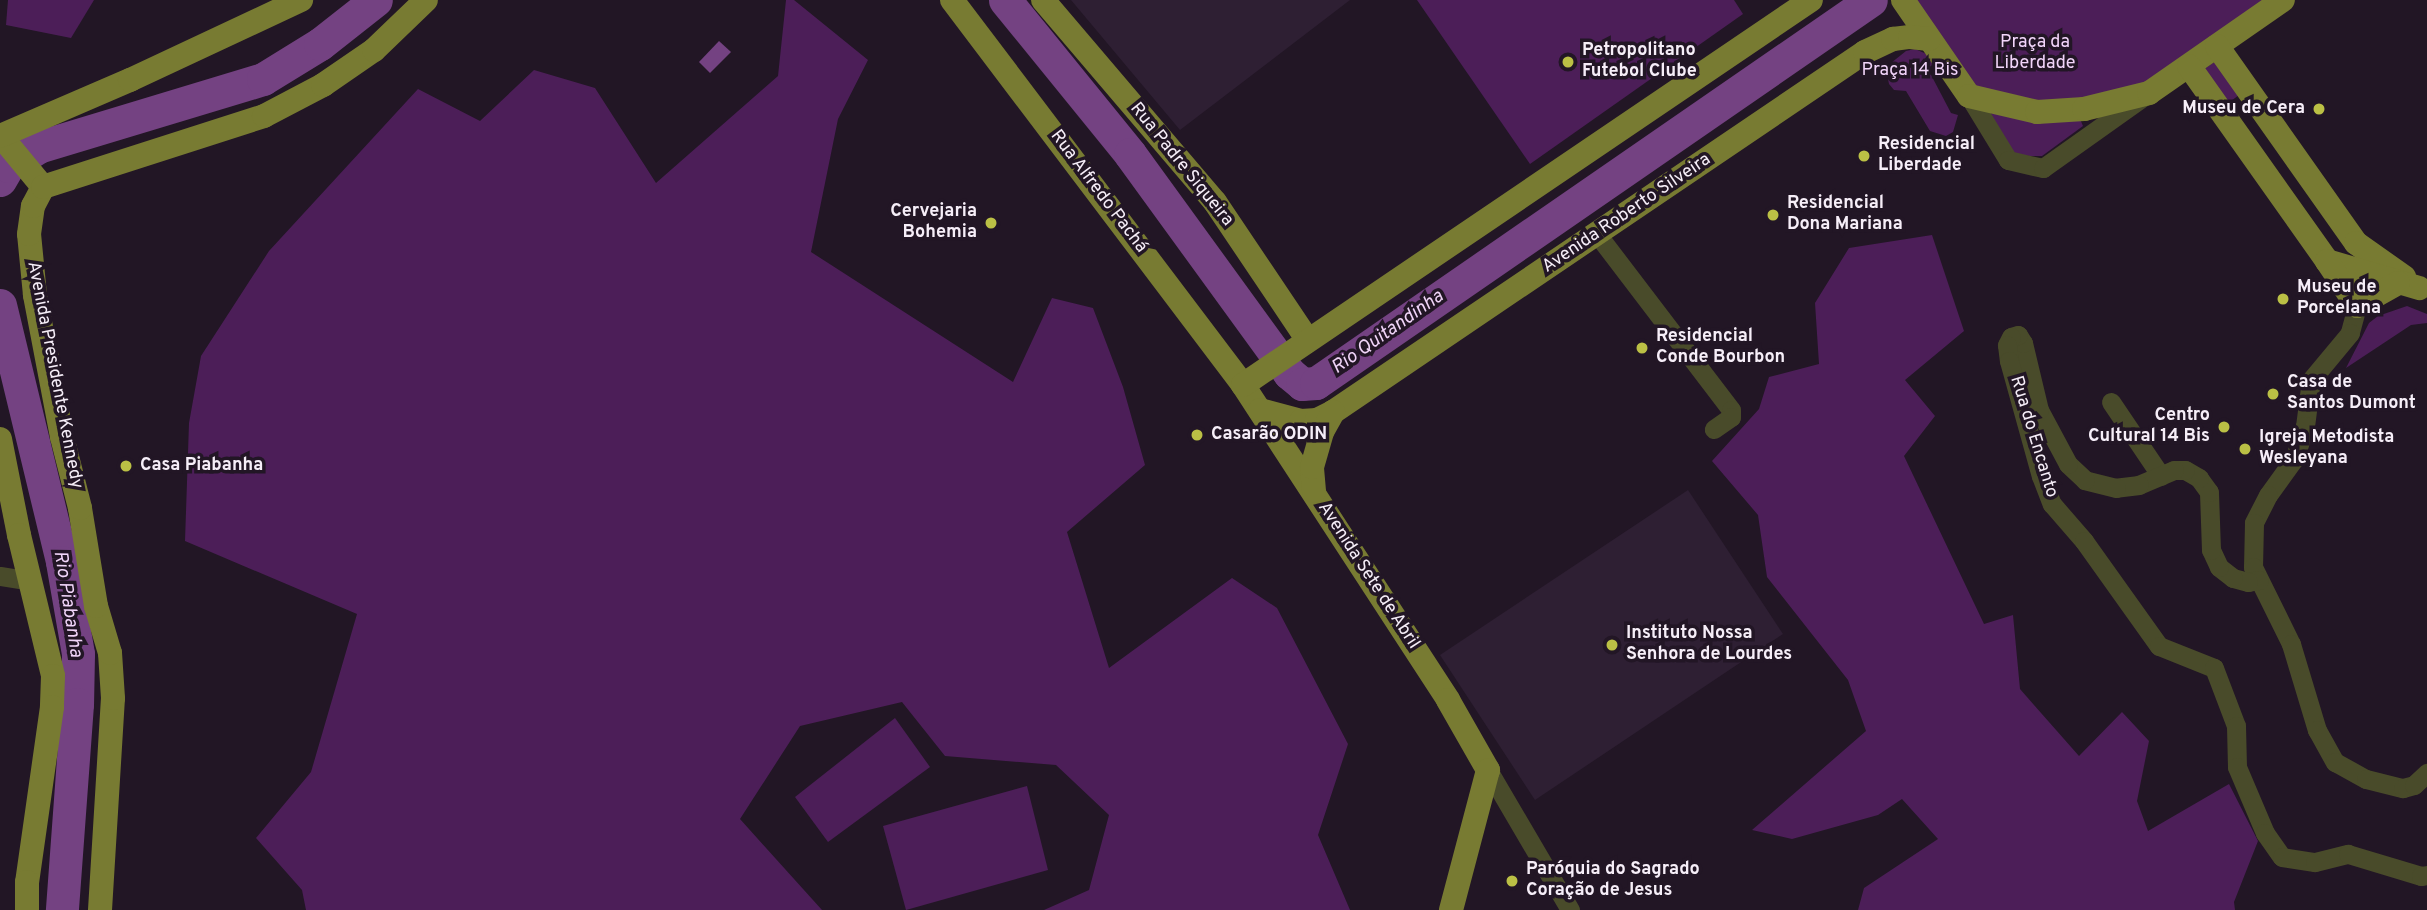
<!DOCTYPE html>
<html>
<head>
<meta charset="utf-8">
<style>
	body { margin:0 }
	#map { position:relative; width:2427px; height:910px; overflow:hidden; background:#221625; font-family:Overpass,sans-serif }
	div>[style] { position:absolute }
	.built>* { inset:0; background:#2e1f33 }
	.green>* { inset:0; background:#4c1e58 }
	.water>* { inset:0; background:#744282 }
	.river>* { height:33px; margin:-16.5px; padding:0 16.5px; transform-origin:16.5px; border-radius:16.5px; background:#744282 }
	.minor>* { height:19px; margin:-9.5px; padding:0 9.5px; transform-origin:9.5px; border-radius:9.5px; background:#494b2a }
	.major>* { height:24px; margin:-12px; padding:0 12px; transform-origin:12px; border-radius:12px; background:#787b32 }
	.dots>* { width:19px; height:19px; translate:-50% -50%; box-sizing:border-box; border:4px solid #221625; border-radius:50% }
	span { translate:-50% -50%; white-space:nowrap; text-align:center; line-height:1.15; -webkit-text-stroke:7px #221625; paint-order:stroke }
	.park-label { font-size:18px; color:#f2d5fa }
	.poi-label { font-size:18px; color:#f6eef8; font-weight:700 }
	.left { translate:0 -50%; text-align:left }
	.right { translate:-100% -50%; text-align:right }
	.street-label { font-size:18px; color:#f6eef8 }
	.water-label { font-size:19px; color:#f1d5f9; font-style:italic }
</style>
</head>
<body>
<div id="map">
	<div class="built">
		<i style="clip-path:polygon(1071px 0,1350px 0,1180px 130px)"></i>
		<i style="clip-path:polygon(1688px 490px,1783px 634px,1535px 800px,1440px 655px)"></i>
	</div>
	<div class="green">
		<i style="clip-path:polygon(8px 0,94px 0,71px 38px,6px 25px)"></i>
		<i style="clip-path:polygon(786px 0,794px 0,868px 60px,838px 119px,811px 252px,1013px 382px,1052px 298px,1093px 308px,1123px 387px,1145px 465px,1067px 532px,1109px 668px,1232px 578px,1277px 608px,1348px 744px,1318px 835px,1350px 910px,1044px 910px,1089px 890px,1109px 815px,1056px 765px,945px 756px,902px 702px,800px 726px,740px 819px,822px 910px,306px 910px,302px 890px,256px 838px,311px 772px,357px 614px,185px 541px,189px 423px,201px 356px,269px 251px,418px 89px,480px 121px,534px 70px,595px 88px,656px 183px,778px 76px)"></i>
		<i style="clip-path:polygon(1417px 0,1734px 0,1743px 14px,1530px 164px)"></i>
		<i style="clip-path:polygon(1905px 0,2276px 0,2146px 90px,2083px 107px,1970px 93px)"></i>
		<i style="clip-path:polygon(1915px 49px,1929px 55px,1933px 62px,1929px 71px,1951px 113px,1958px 115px,1953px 132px,1946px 136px,1930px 131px,1906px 91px,1894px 90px,1889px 84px,1887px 74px,1891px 63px,1906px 51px)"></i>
		<i style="clip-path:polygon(2217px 60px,2239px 95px,2227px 104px,2203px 70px)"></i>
		<i style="clip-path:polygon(1987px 113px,2080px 119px,2083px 126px,2042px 156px,2029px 156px,2015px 154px)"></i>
		<i style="clip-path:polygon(1932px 235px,1964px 331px,1905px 380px,1935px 416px,1904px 456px,1984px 624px,2013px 615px,2020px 689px,2079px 756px,2122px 712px,2149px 741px,2137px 801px,2148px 831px,2229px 784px,2258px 841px,2234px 902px,2235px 910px,1858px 910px,1864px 888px,1938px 839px,1902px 799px,1878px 815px,1792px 839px,1752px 830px,1866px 731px,1848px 680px,1767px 577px,1758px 515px,1712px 461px,1759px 409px,1769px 377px,1819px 364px,1815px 303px,1849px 248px)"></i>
		<i style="clip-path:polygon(2407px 306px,2427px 314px,2427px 323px,2411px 325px,2346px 368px,2369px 323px,2378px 316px)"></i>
		<i style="clip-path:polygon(895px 718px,930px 767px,828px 842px,795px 797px)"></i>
		<i style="clip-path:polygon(1027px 786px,1048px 870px,906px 910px,883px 826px)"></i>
	</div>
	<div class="water">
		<i style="clip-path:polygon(719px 41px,731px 52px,710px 73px,699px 62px)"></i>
	</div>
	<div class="river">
		<i style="left:1005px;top:0;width:198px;rotate:50.9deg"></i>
		<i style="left:1130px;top:154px;width:271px;rotate:54deg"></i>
		<i style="left:1289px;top:373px;width:17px;rotate:40deg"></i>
		<i style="left:1302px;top:384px;width:14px;rotate:-4deg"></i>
		<i style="left:1316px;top:383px;width:674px;rotate:-34.61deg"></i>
		<i style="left:0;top:180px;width:16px;rotate:-60deg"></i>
		<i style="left:8px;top:166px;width:36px;rotate:-32deg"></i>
		<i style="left:38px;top:147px;width:235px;rotate:-16.8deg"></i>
		<i style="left:263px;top:79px;width:67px;rotate:-31.6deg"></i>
		<i style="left:320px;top:44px;width:71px;rotate:-38.2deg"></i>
		<i style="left:0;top:305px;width:264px;rotate:76.4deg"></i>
		<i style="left:62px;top:562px;width:93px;rotate:80.1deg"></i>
		<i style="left:78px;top:654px;width:50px;rotate:91.1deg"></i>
		<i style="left:77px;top:704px;width:207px;rotate:94.2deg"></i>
	</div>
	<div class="minor">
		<i style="left:1969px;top:96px;width:75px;rotate:58.6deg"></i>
		<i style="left:2008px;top:160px;width:36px;rotate:13deg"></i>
		<i style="left:2043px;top:168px;width:123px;rotate:-35.4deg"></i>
		<i style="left:1597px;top:234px;width:221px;rotate:52.7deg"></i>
		<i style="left:1731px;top:410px;width:7px;rotate:90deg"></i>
		<i style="left:1731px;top:417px;width:21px;rotate:145deg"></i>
		<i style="left:2357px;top:306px;width:28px;rotate:105deg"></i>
		<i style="left:2350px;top:333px;width:61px;rotate:129.7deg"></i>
		<i style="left:2311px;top:380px;width:46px;rotate:97.4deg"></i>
		<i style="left:2305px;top:426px;width:35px;rotate:108deg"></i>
		<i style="left:2294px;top:459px;width:44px;rotate:125.8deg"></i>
		<i style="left:2268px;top:495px;width:31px;rotate:117deg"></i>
		<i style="left:2254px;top:523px;width:44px;rotate:91.3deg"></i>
		<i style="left:2253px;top:567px;width:86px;rotate:63.7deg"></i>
		<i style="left:2291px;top:644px;width:90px;rotate:73.2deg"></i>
		<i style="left:2317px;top:730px;width:37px;rotate:61deg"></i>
		<i style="left:2335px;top:762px;width:35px;rotate:29deg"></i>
		<i style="left:2366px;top:779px;width:38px;rotate:14deg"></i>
		<i style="left:2403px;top:788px;width:11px;rotate:-15deg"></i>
		<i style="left:2414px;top:785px;width:18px;rotate:-43deg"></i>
		<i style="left:2111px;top:402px;width:89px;rotate:56deg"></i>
		<i style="left:0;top:576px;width:31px;rotate:9deg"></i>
		<i style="left:2259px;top:580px;width:11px;rotate:170deg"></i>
		<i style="left:2248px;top:582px;width:16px;rotate:-165deg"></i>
		<i style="left:2233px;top:578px;width:18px;rotate:-142deg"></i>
		<i style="left:2219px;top:567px;width:19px;rotate:-115deg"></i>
		<i style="left:2211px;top:550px;width:58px;rotate:-92deg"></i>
		<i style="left:2209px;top:492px;width:17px;rotate:-126deg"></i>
		<i style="left:2199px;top:478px;width:16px;rotate:-150deg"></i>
		<i style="left:2185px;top:470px;width:11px;rotate:180deg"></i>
		<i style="left:2174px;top:470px;width:38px;rotate:157deg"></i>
		<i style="left:2139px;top:485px;width:23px;rotate:173deg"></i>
		<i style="left:2116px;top:488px;width:32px;rotate:-166deg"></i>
		<i style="left:2085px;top:480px;width:23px;rotate:-137deg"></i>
		<i style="left:2068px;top:464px;width:61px;rotate:-118.2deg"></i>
		<i style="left:2039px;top:410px;width:69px;rotate:-103.4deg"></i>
		<i style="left:2023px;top:343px;width:9px;rotate:-122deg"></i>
		<i style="left:2018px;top:335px;width:7px;rotate:164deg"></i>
		<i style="left:2011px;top:337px;width:9px;rotate:117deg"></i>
		<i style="left:2007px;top:345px;width:16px;rotate:83deg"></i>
		<i style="left:2009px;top:361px;width:119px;rotate:74.5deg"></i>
		<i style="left:2041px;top:476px;width:30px;rotate:69deg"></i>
		<i style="left:2052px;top:504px;width:49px;rotate:49.1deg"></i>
		<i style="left:2084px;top:541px;width:129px;rotate:54.5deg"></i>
		<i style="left:2159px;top:646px;width:59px;rotate:21.8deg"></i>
		<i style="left:2214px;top:668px;width:62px;rotate:69.2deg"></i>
		<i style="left:2236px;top:726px;width:41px;rotate:88.6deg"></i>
		<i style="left:2237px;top:767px;width:72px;rotate:67deg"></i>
		<i style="left:2265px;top:833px;width:29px;rotate:55deg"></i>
		<i style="left:2282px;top:857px;width:33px;rotate:9deg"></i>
		<i style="left:2315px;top:862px;width:34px;rotate:-14deg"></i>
		<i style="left:2348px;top:854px;width:76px;rotate:16.8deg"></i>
		<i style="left:2421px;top:876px;width:6px;rotate:-9deg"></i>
		<i style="left:1488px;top:770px;width:162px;rotate:59.6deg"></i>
	</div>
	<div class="major">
		<i style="left:952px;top:0;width:483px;rotate:52.9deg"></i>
		<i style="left:1243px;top:385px;width:376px;rotate:56.9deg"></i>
		<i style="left:1448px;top:700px;width:81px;rotate:60.3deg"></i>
		<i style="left:1488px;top:770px;width:145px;rotate:104.8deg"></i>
		<i style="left:1043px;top:0;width:265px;rotate:49.6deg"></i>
		<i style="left:1215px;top:202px;width:165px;rotate:56.1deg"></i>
		<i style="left:1903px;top:0;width:116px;rotate:55.5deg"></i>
		<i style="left:1969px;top:96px;width:70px;rotate:13.2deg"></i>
		<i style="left:2037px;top:112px;width:47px;rotate:-3.7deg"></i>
		<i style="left:2084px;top:109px;width:67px;rotate:-13.8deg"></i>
		<i style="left:2149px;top:93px;width:163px;rotate:-34.8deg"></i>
		<i style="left:2217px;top:46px;width:241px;rotate:54.8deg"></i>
		<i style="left:2356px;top:243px;width:59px;rotate:35.3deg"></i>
		<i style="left:2189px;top:66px;width:239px;rotate:54.7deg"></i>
		<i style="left:2327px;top:261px;width:96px;rotate:16.4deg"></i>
		<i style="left:0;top:135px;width:67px;rotate:50.4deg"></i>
		<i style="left:0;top:136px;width:142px;rotate:-23.3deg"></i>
		<i style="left:130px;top:80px;width:189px;rotate:-25.1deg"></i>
		<i style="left:2327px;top:261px;width:54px;rotate:56.3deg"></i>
		<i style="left:2357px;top:306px;width:47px;rotate:-29.3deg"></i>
		<i style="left:1243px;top:385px;width:686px;rotate:-34.13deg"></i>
		<i style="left:1260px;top:410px;width:42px;rotate:15deg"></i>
		<i style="left:1301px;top:421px;width:16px;rotate:-4deg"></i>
		<i style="left:1317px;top:420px;width:18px;rotate:-27deg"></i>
		<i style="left:1333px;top:412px;width:642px;rotate:-34.09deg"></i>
		<i style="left:1865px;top:52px;width:31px;rotate:-25deg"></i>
		<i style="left:1893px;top:39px;width:17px;rotate:-7deg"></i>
		<i style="left:1910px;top:37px;width:19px;rotate:6deg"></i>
		<i style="left:0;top:439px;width:98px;rotate:78.8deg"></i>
		<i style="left:19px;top:535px;width:145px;rotate:76.4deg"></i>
		<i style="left:53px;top:676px;width:31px;rotate:92deg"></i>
		<i style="left:52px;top:707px;width:177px;rotate:98.1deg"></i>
		<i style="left:27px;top:882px;width:28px;rotate:90deg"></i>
		<i style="left:1314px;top:491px;width:24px;rotate:-95deg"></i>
		<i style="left:1312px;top:467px;width:36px;rotate:-74deg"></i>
		<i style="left:1322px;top:432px;width:23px;rotate:-61deg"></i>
		<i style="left:100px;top:910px;width:212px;rotate:-86.5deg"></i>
		<i style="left:113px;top:698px;width:45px;rotate:-93.8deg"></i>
		<i style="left:110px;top:653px;width:49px;rotate:-106.6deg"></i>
		<i style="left:96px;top:606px;width:99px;rotate:-99.3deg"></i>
		<i style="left:80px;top:508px;width:73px;rotate:-104.2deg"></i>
		<i style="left:62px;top:437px;width:145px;rotate:-100.8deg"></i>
		<i style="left:35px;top:295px;width:61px;rotate:-95.6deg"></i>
		<i style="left:29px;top:234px;width:28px;rotate:-82deg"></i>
		<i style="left:33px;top:206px;width:21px;rotate:-62deg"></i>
		<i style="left:43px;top:187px;width:232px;rotate:-17.8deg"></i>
		<i style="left:264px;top:116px;width:67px;rotate:-27.7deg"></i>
		<i style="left:323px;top:85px;width:62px;rotate:-34.5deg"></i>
		<i style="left:374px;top:50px;width:72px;rotate:-43.9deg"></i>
	</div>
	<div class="dots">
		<i style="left:1568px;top:62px;background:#bbc045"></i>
		<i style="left:2319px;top:109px;background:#bbc045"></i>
		<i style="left:1864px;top:156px;background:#bbc045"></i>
		<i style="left:1773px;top:215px;background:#bbc045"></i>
		<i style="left:991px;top:223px;background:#bbc045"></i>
		<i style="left:2283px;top:299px;background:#bbc045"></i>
		<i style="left:1642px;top:348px;background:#bbc045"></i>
		<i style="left:2273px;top:394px;background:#bbc045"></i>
		<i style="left:2224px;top:427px;background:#bbc045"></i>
		<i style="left:1197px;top:435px;background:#bbc045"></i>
		<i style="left:2245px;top:449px;background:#bbc045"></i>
		<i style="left:126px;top:466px;background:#bbc045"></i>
		<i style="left:1612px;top:645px;background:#bbc045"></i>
		<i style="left:1512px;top:881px;background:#bbc045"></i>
	</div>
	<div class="park-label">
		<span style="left:2035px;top:54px">Praça da<br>Liberdade</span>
		<span style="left:1910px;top:71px">Praça 14 Bis</span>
	</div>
	<div class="poi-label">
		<span class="left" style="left:1582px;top:62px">Petropolitano<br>Futebol Clube</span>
		<span class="right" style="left:2305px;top:109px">Museu de Cera</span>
		<span class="left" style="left:1878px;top:156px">Residencial<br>Liberdade</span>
		<span class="left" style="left:1787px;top:215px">Residencial<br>Dona Mariana</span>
		<span class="right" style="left:977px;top:223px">Cervejaria<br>Bohemia</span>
		<span class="left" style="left:2297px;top:299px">Museu de<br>Porcelana</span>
		<span class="left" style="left:1656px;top:348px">Residencial<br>Conde Bourbon</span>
		<span class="left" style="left:2287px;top:394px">Casa de<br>Santos Dumont</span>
		<span class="right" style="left:2210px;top:427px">Centro<br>Cultural 14 Bis</span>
		<span class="left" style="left:1211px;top:435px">Casarão ODIN</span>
		<span class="left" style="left:2259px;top:449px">Igreja Metodista<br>Wesleyana</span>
		<span class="left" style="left:140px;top:466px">Casa Piabanha</span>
		<span class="left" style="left:1626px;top:645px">Instituto Nossa<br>Senhora de Lourdes</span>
		<span class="left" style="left:1526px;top:881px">Paróquia do Sagrado<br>Coração de Jesus</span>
	</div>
	<div class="street-label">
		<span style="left:1181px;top:165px;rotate:51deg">Rua Padre Siqueira</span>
		<span style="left:1098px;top:192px;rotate:53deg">Rua Alfredo Pachá</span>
		<span style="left:1627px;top:214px;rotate:-34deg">Avenida Roberto Silveira</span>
		<span style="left:54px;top:375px;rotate:79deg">Avenida Presidente Kennedy</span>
		<span style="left:2033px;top:437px;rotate:73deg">Rua do Encanto</span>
		<span style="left:1368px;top:576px;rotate:57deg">Avenida Sete de Abril</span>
	</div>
	<div class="water-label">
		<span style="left:1388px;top:333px;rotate:-35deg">Rio Quitandinha</span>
		<span style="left:67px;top:604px;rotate:81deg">Rio Piabanha</span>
	</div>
</div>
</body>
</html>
